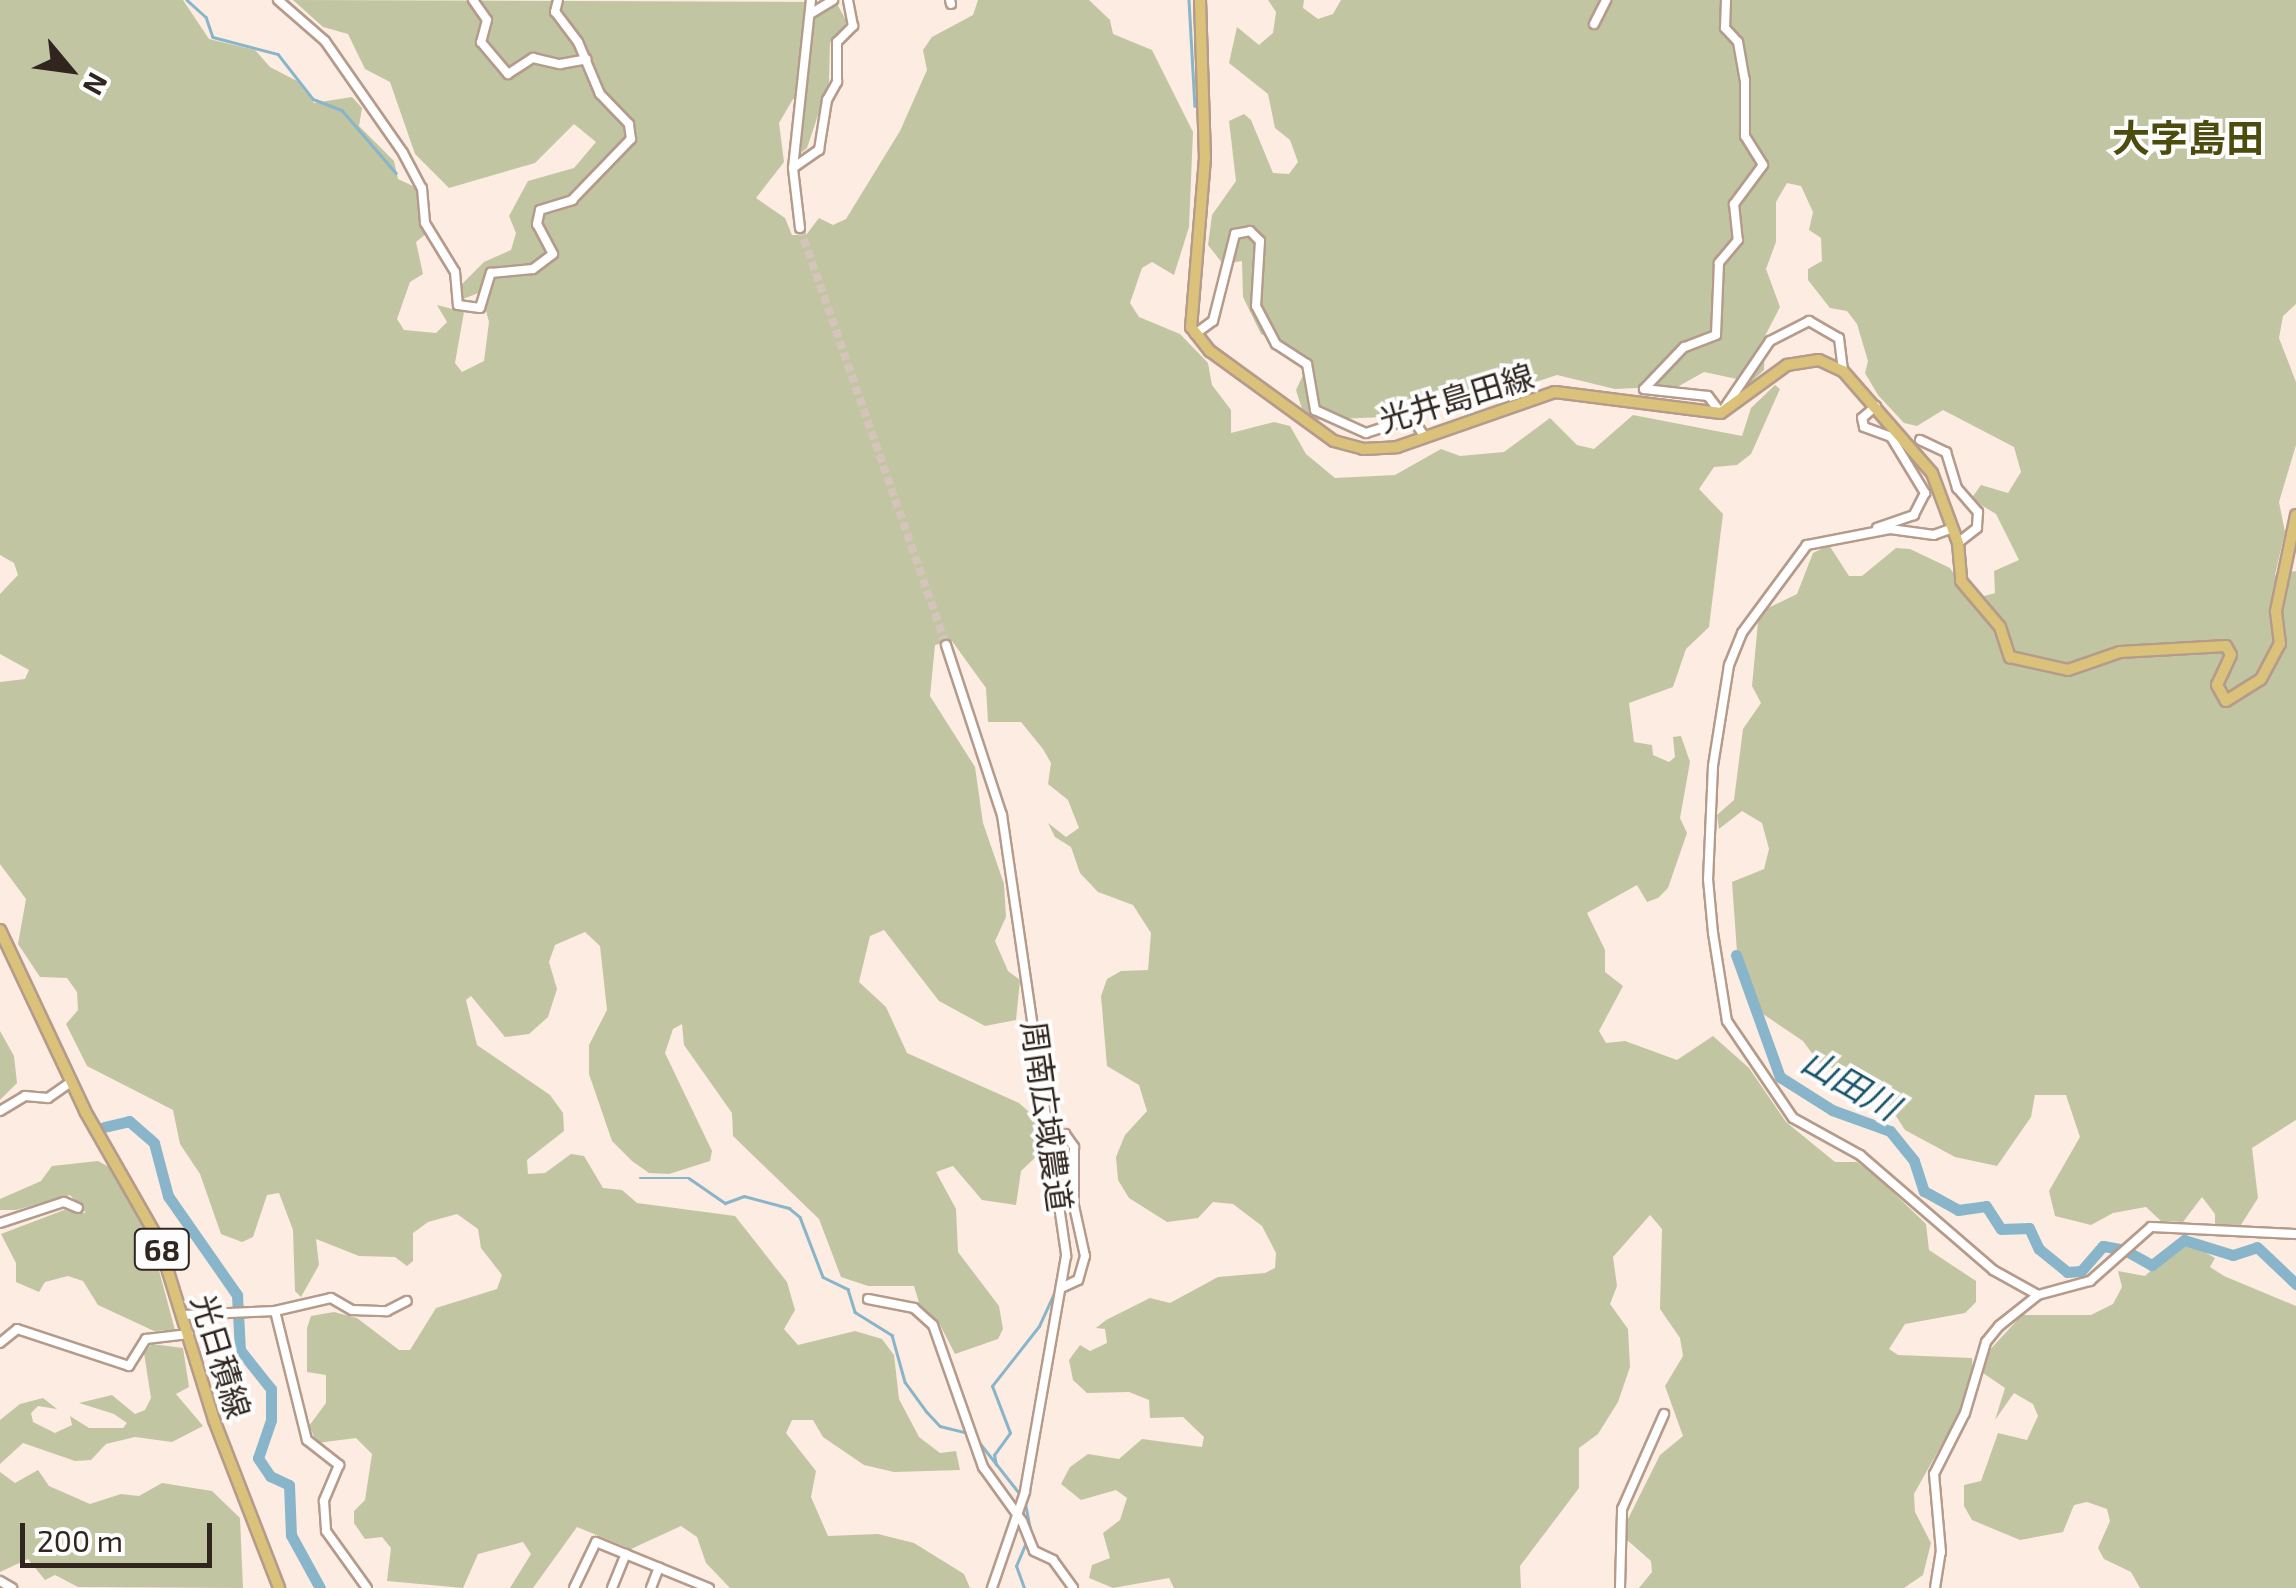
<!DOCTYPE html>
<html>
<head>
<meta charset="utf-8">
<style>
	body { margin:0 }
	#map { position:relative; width:2296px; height:1588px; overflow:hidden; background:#fdece1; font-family:"Exo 2","Noto Sans JP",sans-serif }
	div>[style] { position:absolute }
	.green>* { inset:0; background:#c2c5a2 }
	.stream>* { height:2.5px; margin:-1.25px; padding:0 1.25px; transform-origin:1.25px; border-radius:1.25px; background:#88b5ca }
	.river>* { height:11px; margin:-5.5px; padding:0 5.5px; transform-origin:5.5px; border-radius:5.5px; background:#88b5ca }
	.minor-tunnel>* { height:8px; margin-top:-4px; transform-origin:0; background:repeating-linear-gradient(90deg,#d4c4ba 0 8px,transparent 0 12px) }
	.roads { filter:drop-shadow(2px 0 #b59b8b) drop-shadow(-2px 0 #b59b8b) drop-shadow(0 2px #b59b8b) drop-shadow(0 -2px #b59b8b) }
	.minor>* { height:8px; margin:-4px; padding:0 4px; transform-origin:4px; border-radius:4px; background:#fff }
	.major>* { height:10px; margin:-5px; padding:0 5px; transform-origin:5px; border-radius:5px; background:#dbc27b }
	span { translate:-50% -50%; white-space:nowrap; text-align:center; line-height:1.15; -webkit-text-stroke:8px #fdfdfd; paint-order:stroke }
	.shield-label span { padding:2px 8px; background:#fdfdfd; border:2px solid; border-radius:8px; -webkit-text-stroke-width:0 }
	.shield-label { font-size:30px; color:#30261f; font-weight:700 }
	.street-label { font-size:32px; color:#30261f }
	.water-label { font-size:35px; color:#185369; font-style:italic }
	.quarter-label { font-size:38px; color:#4c4c0e; font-weight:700 }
	.north { position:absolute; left:20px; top:20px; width:100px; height:100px; -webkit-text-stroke:8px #fdfdfd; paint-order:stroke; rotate:119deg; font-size:28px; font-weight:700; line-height:40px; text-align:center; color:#30261f }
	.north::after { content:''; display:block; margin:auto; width:35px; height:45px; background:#30261f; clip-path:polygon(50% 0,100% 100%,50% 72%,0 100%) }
	.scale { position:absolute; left:20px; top:1523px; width:192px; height:45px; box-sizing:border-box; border:5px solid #30261f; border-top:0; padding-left:12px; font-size:30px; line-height:35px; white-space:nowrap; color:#30261f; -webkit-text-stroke:8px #fdfdfd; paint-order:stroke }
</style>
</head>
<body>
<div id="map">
	<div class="green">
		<i style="clip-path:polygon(0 0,183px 0,209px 39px,255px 50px,270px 67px,297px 81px,314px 103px,352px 97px,362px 108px,359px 126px,394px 161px,398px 179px,417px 188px,427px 233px,416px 242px,423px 274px,410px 282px,397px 319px,404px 330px,436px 333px,447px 322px,437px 305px,464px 312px,455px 363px,462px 372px,484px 361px,489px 322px,481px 292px,463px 299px,460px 286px,484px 262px,511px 250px,516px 233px,509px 216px,528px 181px,574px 168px,596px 142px,574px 124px,535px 163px,449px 188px,415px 154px,390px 82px,365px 69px,348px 34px,323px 27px,293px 0,836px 2px,847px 22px,830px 42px,829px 82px,807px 148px,801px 153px,805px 101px,793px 99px,779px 123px,784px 162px,756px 198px,785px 218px,792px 235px,806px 235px,819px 218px,833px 225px,846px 219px,900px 131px,927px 70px,923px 50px,932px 37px,973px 15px,978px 0,1089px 0,1110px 20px,1113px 34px,1152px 50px,1193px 132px,1189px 227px,1174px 275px,1152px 262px,1142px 268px,1130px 303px,1139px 317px,1180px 334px,1208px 363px,1212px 385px,1231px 410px,1231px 433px,1274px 422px,1290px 426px,1306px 454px,1335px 478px,1395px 475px,1441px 449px,1460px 456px,1504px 452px,1550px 418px,1577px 445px,1594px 449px,1633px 415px,1742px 436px,1751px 408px,1775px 385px,1780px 389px,1751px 454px,1737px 465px,1714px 467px,1699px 489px,1723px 514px,1709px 627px,1686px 649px,1673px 687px,1629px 703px,1634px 742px,1652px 745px,1653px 755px,1669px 762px,1675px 757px,1673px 737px,1681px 736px,1690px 762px,1680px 818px,1687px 833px,1668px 888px,1658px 898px,1647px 902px,1637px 885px,1587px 913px,1605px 950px,1605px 972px,1623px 986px,1599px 1031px,1606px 1043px,1625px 1041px,1677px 1060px,1713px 1036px,1749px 1068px,1786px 1122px,1835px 1162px,1857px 1162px,1877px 1177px,1926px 1224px,1929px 1250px,1976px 1281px,1976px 1302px,1965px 1313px,1905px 1324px,1889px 1349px,1898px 1355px,1972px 1358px,1973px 1375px,1957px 1417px,1914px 1494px,1915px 1512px,1931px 1543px,1923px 1575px,1904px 1588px,1639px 1588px,1652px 1572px,1651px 1561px,1626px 1539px,1625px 1525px,1660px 1455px,1683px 1436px,1665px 1386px,1683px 1356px,1680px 1338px,1660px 1309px,1662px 1229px,1650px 1215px,1613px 1257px,1617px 1286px,1610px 1304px,1628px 1329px,1630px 1367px,1618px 1402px,1598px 1434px,1579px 1448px,1579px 1488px,1520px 1566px,1521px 1588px,1174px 1588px,1169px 1578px,1113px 1588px,1089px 1578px,1092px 1565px,1110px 1558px,1103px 1533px,1120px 1520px,1127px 1498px,1116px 1490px,1081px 1500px,1061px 1484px,1070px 1467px,1088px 1454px,1119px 1459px,1142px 1439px,1202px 1447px,1204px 1437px,1183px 1417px,1150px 1418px,1149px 1400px,1129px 1392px,1087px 1393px,1073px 1380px,1069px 1360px,1080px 1345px,1090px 1351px,1107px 1343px,1105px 1329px,1096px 1328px,1106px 1320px,1150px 1298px,1170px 1303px,1218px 1277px,1265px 1273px,1275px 1268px,1276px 1253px,1262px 1226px,1233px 1204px,1213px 1202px,1198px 1218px,1167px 1222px,1129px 1198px,1118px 1180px,1116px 1157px,1125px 1135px,1147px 1111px,1139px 1085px,1107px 1066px,1101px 996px,1107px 979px,1121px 971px,1148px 970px,1151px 933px,1133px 905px,1098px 892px,1080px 873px,1071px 847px,1055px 837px,1048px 823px,1066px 837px,1079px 828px,1068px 800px,1048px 784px,1051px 763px,1043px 749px,1021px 722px,988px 722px,986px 688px,952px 641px,935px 645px,930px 696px,975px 767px,983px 823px,1004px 884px,1006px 917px,995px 941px,1008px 971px,1020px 980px,1016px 1020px,985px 1026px,939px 1001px,884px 930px,870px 936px,859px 982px,886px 1007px,907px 1053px,1019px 1103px,1037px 1119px,1042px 1151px,1021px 1171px,1016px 1205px,982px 1200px,953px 1166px,936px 1172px,956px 1209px,958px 1252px,999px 1306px,1003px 1329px,998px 1339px,955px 1354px,938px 1321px,920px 1306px,914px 1286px,868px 1286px,841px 1277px,819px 1219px,733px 1136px,732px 1113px,684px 1045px,682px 1024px,673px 1029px,665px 1053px,712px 1151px,710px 1161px,669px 1174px,649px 1173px,632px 1161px,612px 1141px,589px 1074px,589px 1045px,607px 1010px,600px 946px,585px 932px,555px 945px,549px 962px,557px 989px,548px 1017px,529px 1034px,505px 1037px,471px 996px,466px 1000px,477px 1045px,550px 1095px,563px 1113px,564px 1131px,527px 1160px,528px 1174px,545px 1173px,571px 1154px,584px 1156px,603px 1188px,622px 1190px,637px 1203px,735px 1216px,787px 1282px,795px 1310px,784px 1329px,798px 1345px,855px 1331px,882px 1339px,894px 1355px,899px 1399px,919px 1437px,940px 1453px,956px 1451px,960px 1470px,894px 1472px,864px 1465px,823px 1437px,813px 1420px,792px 1420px,786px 1433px,816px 1471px,811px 1497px,828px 1536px,878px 1534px,914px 1543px,964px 1574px,970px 1588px,730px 1588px,706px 1563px,697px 1537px,681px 1526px,631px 1549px,577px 1527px,533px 1588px,510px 1588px,531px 1554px,523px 1542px,478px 1554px,463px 1588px,387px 1581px,391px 1548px,382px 1537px,365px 1539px,354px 1523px,354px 1511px,365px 1500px,372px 1454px,356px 1438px,317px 1443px,309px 1426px,326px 1403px,326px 1375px,307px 1372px,307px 1328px,311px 1316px,334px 1312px,357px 1318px,399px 1350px,410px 1350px,436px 1308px,497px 1289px,502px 1275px,481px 1248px,478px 1229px,457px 1214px,428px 1222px,413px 1233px,413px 1261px,407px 1266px,395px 1257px,359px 1256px,316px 1239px,319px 1265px,301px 1297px,295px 1291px,293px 1230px,279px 1193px,267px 1195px,253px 1237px,242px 1242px,221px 1234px,200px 1174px,180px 1144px,173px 1110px,87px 1066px,66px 1024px,78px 1010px,77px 992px,67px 978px,40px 977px,18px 944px,26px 899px,0 864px,0 682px,25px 679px,29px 670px,0 654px,0 594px,18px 575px,14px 563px,0 555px)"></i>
		<i style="clip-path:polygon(1268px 0,1304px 0,1303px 8px,1318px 19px,1333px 14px,1341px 0,2296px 0,2296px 304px,2283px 316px,2279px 338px,2296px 382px,2296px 445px,2279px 502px,2285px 532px,2275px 575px,2296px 571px,2296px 1120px,2252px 1148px,2258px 1198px,2239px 1228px,2215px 1225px,2215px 1214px,2202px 1197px,2183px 1222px,2161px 1221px,2146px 1207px,2113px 1213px,2091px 1225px,2055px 1216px,2049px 1191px,2080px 1137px,2066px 1095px,2035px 1095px,2031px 1117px,1997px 1166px,1955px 1157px,1905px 1130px,1874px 1082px,1820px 1064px,1803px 1041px,1763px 1014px,1748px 990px,1737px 952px,1732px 882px,1764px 869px,1769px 849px,1762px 823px,1742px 811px,1719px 829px,1717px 815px,1734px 800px,1743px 729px,1761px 703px,1752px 686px,1758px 622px,1766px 609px,1797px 594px,1813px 553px,1829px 545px,1849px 576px,1862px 576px,1896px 548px,1910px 549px,1950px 568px,1970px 600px,1995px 593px,1994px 571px,2019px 560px,1996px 514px,1971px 499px,1981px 485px,2008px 493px,2021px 472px,2014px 447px,1943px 410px,1917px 426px,1904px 423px,1878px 395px,1865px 373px,1868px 361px,1857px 324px,1847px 311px,1830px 308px,1808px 280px,1808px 269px,1822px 261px,1821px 238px,1809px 230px,1813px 212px,1801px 186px,1787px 183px,1776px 202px,1776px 242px,1766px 269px,1780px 307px,1765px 336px,1764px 370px,1751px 382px,1704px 372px,1679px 386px,1615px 389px,1557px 375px,1511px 390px,1467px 392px,1430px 415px,1315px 420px,1302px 409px,1296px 390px,1304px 373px,1301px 352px,1261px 334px,1243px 297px,1242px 261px,1223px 264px,1208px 245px,1212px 215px,1236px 181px,1229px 121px,1244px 114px,1251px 120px,1273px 173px,1289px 174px,1298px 162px,1290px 140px,1275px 128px,1268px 94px,1229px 63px,1237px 27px,1259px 45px,1273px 33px,1276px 12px)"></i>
		<i style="clip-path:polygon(0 1031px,14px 1056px,17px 1083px,0 1100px)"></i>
		<i style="clip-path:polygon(98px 1161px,111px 1168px,150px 1237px,175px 1330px,154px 1331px,98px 1305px,83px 1281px,68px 1276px,45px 1282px,39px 1292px,16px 1282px,16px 1263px,1px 1234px,64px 1210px,86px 1213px,70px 1195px,16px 1210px,0 1210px,0 1199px,41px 1181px,52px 1166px)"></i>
		<i style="clip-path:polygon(2191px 1244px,2215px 1258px,2210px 1267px,2224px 1276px,2296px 1306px,2296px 1588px,2140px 1588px,2131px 1572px,2104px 1559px,2098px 1548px,2110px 1521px,2107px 1509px,2087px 1502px,2074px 1505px,2063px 1532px,2020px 1540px,1972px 1520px,1964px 1506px,1964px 1485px,1981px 1481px,1998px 1433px,2027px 1440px,2038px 1416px,2033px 1404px,2014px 1393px,1995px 1420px,2005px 1388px,1983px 1373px,1987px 1353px,2022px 1315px,2091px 1315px,2113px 1304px,2122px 1287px,2118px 1271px,2145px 1276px,2178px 1246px)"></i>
		<i style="clip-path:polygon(152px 1344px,183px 1348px,189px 1387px,176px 1394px,203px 1426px,172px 1442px,135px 1437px,106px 1444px,91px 1460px,75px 1461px,23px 1443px,0 1464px,0 1420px,20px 1404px,43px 1398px,57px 1409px,38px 1406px,31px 1413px,33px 1422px,55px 1433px,72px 1425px,70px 1416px,89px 1428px,123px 1428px,127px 1423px,114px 1414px,79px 1403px,112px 1395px,135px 1414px,145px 1410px,151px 1398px,144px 1353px)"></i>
		<i style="clip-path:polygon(38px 1470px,49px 1486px,90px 1504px,121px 1494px,139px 1496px,162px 1483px,212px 1491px,240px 1518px,243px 1588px,78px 1587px,55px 1575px,45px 1580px,28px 1559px,0 1572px,0 1472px,15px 1483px)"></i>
	</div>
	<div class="stream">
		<i style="left:187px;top:0;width:25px;rotate:42deg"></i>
		<i style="left:206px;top:17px;width:21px;rotate:71deg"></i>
		<i style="left:213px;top:37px;width:67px;rotate:14.7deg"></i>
		<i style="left:278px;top:54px;width:57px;rotate:52.1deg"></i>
		<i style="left:313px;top:99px;width:31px;rotate:21deg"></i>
		<i style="left:342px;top:110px;width:83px;rotate:49.4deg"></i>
		<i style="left:1189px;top:0;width:106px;rotate:86.8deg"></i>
		<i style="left:640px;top:1178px;width:49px"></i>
		<i style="left:689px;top:1178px;width:44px;rotate:34.8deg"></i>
		<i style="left:725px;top:1203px;width:20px;rotate:-20deg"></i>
		<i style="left:744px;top:1196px;width:47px;rotate:14.9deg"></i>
		<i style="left:789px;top:1208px;width:14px;rotate:39deg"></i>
		<i style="left:800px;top:1217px;width:64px;rotate:69deg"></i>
		<i style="left:823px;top:1277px;width:28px;rotate:26deg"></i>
		<i style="left:848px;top:1289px;width:24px;rotate:73deg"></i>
		<i style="left:855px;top:1312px;width:44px;rotate:31.9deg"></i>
		<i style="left:892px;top:1335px;width:49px;rotate:74.5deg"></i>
		<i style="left:905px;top:1382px;width:37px;rotate:54deg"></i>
		<i style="left:927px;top:1412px;width:19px;rotate:47deg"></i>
		<i style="left:940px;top:1426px;width:29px;rotate:14deg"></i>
		<i style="left:1070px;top:1181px;width:77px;rotate:81.8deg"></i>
		<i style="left:976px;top:1438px;width:71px;rotate:51.8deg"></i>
		<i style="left:996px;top:1465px;width:10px;rotate:-101deg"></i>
		<i style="left:994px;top:1455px;width:27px;rotate:-54deg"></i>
		<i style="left:1010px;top:1433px;width:50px;rotate:-111deg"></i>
		<i style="left:992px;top:1386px;width:76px;rotate:-51.9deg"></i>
		<i style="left:1039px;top:1326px;width:41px;rotate:-65.3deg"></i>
		<i style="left:1025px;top:1501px;width:31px;rotate:79deg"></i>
		<i style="left:1024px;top:1588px;width:23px;rotate:-110deg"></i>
		<i style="left:1016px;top:1566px;width:25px;rotate:-67deg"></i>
	</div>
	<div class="river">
		<i style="left:1736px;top:955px;width:130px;rotate:70.2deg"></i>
		<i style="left:1780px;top:1077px;width:62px;rotate:32.4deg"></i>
		<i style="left:1832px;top:1110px;width:62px;rotate:19.9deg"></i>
		<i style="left:1890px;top:1131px;width:38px;rotate:51deg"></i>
		<i style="left:1914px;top:1161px;width:32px;rotate:72deg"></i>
		<i style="left:1924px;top:1191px;width:39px;rotate:29deg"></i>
		<i style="left:1958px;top:1210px;width:28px;rotate:-8deg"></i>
		<i style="left:1986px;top:1206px;width:27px;rotate:57deg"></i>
		<i style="left:2001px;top:1229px;width:28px;rotate:-2deg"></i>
		<i style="left:2029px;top:1228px;width:23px;rotate:65deg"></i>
		<i style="left:2039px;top:1249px;width:36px;rotate:39deg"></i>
		<i style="left:2067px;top:1272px;width:14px;rotate:-4deg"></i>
		<i style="left:2081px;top:1271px;width:33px;rotate:-49deg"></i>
		<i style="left:2103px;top:1246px;width:17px;rotate:10deg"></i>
		<i style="left:104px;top:1127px;width:26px;rotate:-13deg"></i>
		<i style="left:129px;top:1121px;width:33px;rotate:41deg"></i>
		<i style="left:154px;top:1143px;width:55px;rotate:75.2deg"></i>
		<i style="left:168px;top:1196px;width:121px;rotate:55.1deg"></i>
		<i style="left:237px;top:1295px;width:55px;rotate:86.9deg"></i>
		<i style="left:240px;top:1350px;width:50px;rotate:51.5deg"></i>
		<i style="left:271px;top:1389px;width:31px;rotate:90deg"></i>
		<i style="left:271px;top:1420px;width:40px;rotate:108.9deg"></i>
		<i style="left:258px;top:1458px;width:22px;rotate:56deg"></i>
		<i style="left:270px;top:1476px;width:21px;rotate:25deg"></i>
		<i style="left:289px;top:1485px;width:50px;rotate:87.7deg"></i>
		<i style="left:291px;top:1535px;width:60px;rotate:61.3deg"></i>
		<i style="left:2130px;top:1253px;width:25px;rotate:29deg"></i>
		<i style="left:2152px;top:1265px;width:41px;rotate:-38deg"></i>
		<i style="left:2184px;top:1240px;width:51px;rotate:17deg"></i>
		<i style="left:2233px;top:1255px;width:25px;rotate:-18deg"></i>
		<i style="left:2257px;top:1247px;width:54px;rotate:43.5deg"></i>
	</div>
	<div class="minor-tunnel">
		<i style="left:800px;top:228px;width:442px;rotate:70.7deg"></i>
	</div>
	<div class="roads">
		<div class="minor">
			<i style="left:278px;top:0;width:62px;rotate:41.1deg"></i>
			<i style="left:325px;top:41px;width:136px;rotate:55.1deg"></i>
			<i style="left:403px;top:153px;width:40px;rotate:62deg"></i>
			<i style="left:422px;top:188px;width:35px;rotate:85deg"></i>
			<i style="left:425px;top:223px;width:57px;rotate:58.5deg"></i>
			<i style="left:455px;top:272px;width:33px;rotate:85deg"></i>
			<i style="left:458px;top:305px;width:22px;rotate:8deg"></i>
			<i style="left:480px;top:308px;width:37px;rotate:-73deg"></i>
			<i style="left:491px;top:273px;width:42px;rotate:-5.4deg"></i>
			<i style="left:533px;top:269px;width:25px;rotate:-37deg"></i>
			<i style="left:553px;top:254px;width:34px;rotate:-118deg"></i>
			<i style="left:537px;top:224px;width:14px;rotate:-78deg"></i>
			<i style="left:540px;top:210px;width:34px;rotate:-17deg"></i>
			<i style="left:572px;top:200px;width:85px;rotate:-46deg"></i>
			<i style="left:631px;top:139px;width:15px;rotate:-98deg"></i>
			<i style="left:629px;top:124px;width:42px;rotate:-134deg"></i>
			<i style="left:600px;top:94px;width:56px;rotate:-112.9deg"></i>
			<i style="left:578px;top:42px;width:38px;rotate:-127deg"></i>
			<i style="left:555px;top:12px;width:12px;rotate:-76deg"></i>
			<i style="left:473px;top:0;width:24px;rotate:55deg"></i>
			<i style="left:487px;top:20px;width:23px;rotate:105deg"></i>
			<i style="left:481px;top:42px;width:42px;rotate:49.8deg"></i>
			<i style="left:508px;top:74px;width:30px;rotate:-33deg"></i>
			<i style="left:533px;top:58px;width:28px;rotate:13deg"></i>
			<i style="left:560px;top:64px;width:27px;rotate:-10deg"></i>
			<i style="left:950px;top:0;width:4px;rotate:76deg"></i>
			<i style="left:1726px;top:0;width:28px;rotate:92deg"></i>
			<i style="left:1725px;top:28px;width:19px;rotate:47deg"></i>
			<i style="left:1738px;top:42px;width:39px;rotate:80deg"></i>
			<i style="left:1745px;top:80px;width:56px;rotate:90deg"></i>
			<i style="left:1745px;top:136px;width:34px;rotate:58deg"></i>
			<i style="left:1763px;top:165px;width:49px;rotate:126.6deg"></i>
			<i style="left:1734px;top:204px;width:36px;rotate:84deg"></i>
			<i style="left:1738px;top:240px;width:30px;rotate:130deg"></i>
			<i style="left:1719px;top:263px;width:72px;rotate:92.4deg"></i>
			<i style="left:1716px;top:335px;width:34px;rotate:159deg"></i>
			<i style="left:1684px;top:347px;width:58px;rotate:133.6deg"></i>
			<i style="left:1644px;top:389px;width:64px;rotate:6.2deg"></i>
			<i style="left:1708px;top:396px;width:21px;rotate:53deg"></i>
			<i style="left:1721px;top:413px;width:87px;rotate:-55.8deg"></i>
			<i style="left:1770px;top:341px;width:44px;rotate:-27.1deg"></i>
			<i style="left:1809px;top:321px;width:34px;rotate:30deg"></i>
			<i style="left:1839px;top:338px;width:33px;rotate:83deg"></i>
			<i style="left:810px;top:14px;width:27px;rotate:-31deg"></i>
			<i style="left:1594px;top:24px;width:27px;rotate:-63deg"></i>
			<i style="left:793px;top:168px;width:32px;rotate:-35deg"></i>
			<i style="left:819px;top:150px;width:51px;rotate:-80.9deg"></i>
			<i style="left:827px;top:100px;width:21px;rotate:-61deg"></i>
			<i style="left:837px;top:82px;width:40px;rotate:-90deg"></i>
			<i style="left:837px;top:42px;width:23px;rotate:-45deg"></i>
			<i style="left:853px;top:26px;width:26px;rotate:-101deg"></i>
			<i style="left:800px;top:228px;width:60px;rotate:-96.7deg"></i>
			<i style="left:793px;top:168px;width:169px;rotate:-83.9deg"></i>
			<i style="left:1195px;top:334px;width:22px;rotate:-36deg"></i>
			<i style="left:1213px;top:321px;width:90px;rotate:-75.8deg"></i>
			<i style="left:1235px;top:234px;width:15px;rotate:-11deg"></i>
			<i style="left:1250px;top:231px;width:14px;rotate:45deg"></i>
			<i style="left:1260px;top:241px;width:65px;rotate:93.5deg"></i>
			<i style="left:1256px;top:306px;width:43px;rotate:62.2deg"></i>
			<i style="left:1276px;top:344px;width:37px;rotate:33deg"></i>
			<i style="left:1307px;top:364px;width:47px;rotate:80.1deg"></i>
			<i style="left:1315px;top:410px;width:56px;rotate:24.3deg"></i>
			<i style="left:1366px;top:433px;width:48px;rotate:-18.1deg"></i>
			<i style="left:1412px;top:418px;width:23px;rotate:56deg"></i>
			<i style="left:1876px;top:406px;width:18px;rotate:139deg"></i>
			<i style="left:1862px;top:418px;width:9px;rotate:77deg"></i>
			<i style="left:1864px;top:427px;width:29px;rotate:20deg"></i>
			<i style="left:1891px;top:437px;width:66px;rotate:58.7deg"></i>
			<i style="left:1925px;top:493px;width:25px;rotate:117deg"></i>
			<i style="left:1914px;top:515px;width:39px;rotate:161deg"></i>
			<i style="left:1920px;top:440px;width:29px;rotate:25deg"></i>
			<i style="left:1946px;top:452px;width:38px;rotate:73deg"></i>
			<i style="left:1957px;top:488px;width:32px;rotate:49deg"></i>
			<i style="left:1978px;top:512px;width:16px;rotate:94deg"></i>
			<i style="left:1977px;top:528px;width:24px;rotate:142deg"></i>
			<i style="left:1953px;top:528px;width:20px;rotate:160deg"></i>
			<i style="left:1934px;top:535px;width:44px;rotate:-172.2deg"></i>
			<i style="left:1890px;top:529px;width:85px;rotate:169.1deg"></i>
			<i style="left:1807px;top:545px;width:109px;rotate:126.5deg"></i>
			<i style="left:1742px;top:633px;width:35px;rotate:112deg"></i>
			<i style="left:1729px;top:665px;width:102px;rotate:99deg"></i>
			<i style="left:1713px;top:766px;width:113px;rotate:92.5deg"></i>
			<i style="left:1708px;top:879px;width:54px;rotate:84.7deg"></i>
			<i style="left:1713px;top:933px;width:89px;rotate:81deg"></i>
			<i style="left:1727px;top:1021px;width:117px;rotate:55.8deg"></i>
			<i style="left:1793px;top:1118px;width:77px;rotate:28.9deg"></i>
			<i style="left:1860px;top:1155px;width:176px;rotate:40.8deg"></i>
			<i style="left:1993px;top:1270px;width:51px;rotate:29.1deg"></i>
			<i style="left:946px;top:645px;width:179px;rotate:71.8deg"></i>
			<i style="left:1002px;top:815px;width:446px;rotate:81.7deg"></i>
			<i style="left:1066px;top:1256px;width:240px;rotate:99.9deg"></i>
			<i style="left:1025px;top:1492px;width:102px;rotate:109deg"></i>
			<i style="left:0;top:1111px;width:29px;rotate:-31deg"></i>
			<i style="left:25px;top:1096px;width:23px;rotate:5deg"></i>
			<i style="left:48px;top:1098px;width:28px;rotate:-35deg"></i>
			<i style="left:1051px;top:1134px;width:14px"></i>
			<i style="left:1065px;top:1134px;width:16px;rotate:55deg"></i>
			<i style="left:1074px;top:1147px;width:59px;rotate:90deg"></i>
			<i style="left:1074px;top:1206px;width:51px;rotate:77.6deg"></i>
			<i style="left:1085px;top:1256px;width:25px;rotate:106deg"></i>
			<i style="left:1078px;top:1280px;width:19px;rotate:155deg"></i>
			<i style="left:0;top:1223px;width:67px;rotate:-18.2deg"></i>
			<i style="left:64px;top:1202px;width:15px;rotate:23deg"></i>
			<i style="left:868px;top:1299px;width:47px;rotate:11.1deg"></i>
			<i style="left:914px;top:1308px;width:25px;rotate:42deg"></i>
			<i style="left:933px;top:1325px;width:151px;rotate:70.6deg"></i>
			<i style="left:983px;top:1467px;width:67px;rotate:54.2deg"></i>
			<i style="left:1022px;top:1521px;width:32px;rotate:68deg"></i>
			<i style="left:1034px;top:1551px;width:21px;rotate:25deg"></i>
			<i style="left:1053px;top:1560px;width:34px;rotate:54deg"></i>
			<i style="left:275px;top:1311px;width:133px;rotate:76.1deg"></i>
			<i style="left:307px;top:1440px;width:41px;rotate:38deg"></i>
			<i style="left:339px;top:1465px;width:39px;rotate:113deg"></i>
			<i style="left:324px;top:1501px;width:30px;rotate:86deg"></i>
			<i style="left:326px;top:1531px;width:70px;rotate:54.3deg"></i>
			<i style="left:184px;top:1315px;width:91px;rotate:-2.5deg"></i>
			<i style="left:275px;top:1311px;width:57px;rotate:-13.1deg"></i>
			<i style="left:331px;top:1298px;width:24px;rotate:30deg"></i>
			<i style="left:352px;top:1310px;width:35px;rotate:2deg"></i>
			<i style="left:387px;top:1311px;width:22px;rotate:-27deg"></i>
			<i style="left:0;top:1343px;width:22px;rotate:-39deg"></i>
			<i style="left:17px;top:1329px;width:118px;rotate:18.3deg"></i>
			<i style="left:129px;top:1366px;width:32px;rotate:-58deg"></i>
			<i style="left:146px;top:1339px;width:43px;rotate:-6.6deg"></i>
			<i style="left:0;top:1581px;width:14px;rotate:30deg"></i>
			<i style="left:574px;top:1588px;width:51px;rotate:-64.4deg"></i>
			<i style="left:596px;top:1542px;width:122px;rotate:22.2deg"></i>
			<i style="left:612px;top:1588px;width:37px;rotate:-68deg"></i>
			<i style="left:651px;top:1588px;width:22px;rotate:-69deg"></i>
			<i style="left:1620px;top:1588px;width:79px;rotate:-88.5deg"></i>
			<i style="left:1622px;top:1509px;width:104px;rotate:-66.1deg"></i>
			<i style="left:1935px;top:1588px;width:36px;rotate:-81deg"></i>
			<i style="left:1941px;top:1552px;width:78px;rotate:-95.1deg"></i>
			<i style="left:1934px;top:1474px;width:68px;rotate:-63.1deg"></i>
			<i style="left:1965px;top:1413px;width:74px;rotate:-73.5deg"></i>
			<i style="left:1986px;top:1342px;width:21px;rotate:-51deg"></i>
			<i style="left:1999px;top:1326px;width:50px;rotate:-38.5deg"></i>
			<i style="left:2038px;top:1295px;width:54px;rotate:-15.1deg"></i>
			<i style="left:2090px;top:1281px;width:81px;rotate:-41.5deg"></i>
			<i style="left:2151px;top:1227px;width:145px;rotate:2.8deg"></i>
		</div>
		<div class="major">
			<i style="left:1200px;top:0;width:158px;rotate:88.2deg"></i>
			<i style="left:1205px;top:158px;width:170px;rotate:94.7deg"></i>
			<i style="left:1191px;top:327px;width:31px;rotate:52deg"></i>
			<i style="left:1210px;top:351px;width:153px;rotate:36deg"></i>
			<i style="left:1334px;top:441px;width:30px;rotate:15deg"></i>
			<i style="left:1363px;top:449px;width:34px;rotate:-3deg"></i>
			<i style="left:1397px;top:447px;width:167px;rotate:-19.2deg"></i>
			<i style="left:1555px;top:392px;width:167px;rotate:7.2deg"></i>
			<i style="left:1721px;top:413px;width:82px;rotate:-36deg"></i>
			<i style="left:1787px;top:365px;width:32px;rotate:-9deg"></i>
			<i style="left:1819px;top:360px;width:26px;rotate:25deg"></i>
			<i style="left:1843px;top:371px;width:135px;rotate:48.9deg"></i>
			<i style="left:1932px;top:473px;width:75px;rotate:69.6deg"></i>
			<i style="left:1958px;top:543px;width:38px;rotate:85deg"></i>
			<i style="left:1961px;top:581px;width:60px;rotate:49.7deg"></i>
			<i style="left:2000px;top:627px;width:32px;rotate:72deg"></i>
			<i style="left:2010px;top:657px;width:59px;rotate:12.6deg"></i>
			<i style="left:2068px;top:670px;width:55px;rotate:-19.1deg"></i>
			<i style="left:2120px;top:652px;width:106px;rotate:-3.2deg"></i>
			<i style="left:2226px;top:646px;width:10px;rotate:61deg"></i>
			<i style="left:2231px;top:655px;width:33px;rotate:115deg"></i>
			<i style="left:2217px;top:685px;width:18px;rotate:61deg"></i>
			<i style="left:2226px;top:701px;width:41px;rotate:-32.2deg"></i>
			<i style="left:2261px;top:679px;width:40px;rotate:-62deg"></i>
			<i style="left:2280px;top:644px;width:33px;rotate:-97deg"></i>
			<i style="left:2276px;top:611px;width:98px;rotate:-78.2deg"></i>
			<i style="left:0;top:930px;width:200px;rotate:64.8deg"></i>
			<i style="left:85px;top:1111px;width:147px;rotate:60.3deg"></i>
			<i style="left:158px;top:1239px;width:189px;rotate:72.8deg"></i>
			<i style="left:214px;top:1420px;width:180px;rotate:68.8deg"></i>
		</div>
	</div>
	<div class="shield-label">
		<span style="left:162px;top:1249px">68</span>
	</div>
	<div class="street-label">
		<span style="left:1456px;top:397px;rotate:-17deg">光井島田線</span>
		<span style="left:1048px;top:1116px;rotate:82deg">周南広域農道</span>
		<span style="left:222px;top:1356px;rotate:73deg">光日積線</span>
	</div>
	<div class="water-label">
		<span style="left:1851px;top:1083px;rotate:30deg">山田川</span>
	</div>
	<div class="quarter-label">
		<span style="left:2188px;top:138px">大字島田</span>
	</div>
	<div class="north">N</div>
	<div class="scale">200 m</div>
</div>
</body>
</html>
